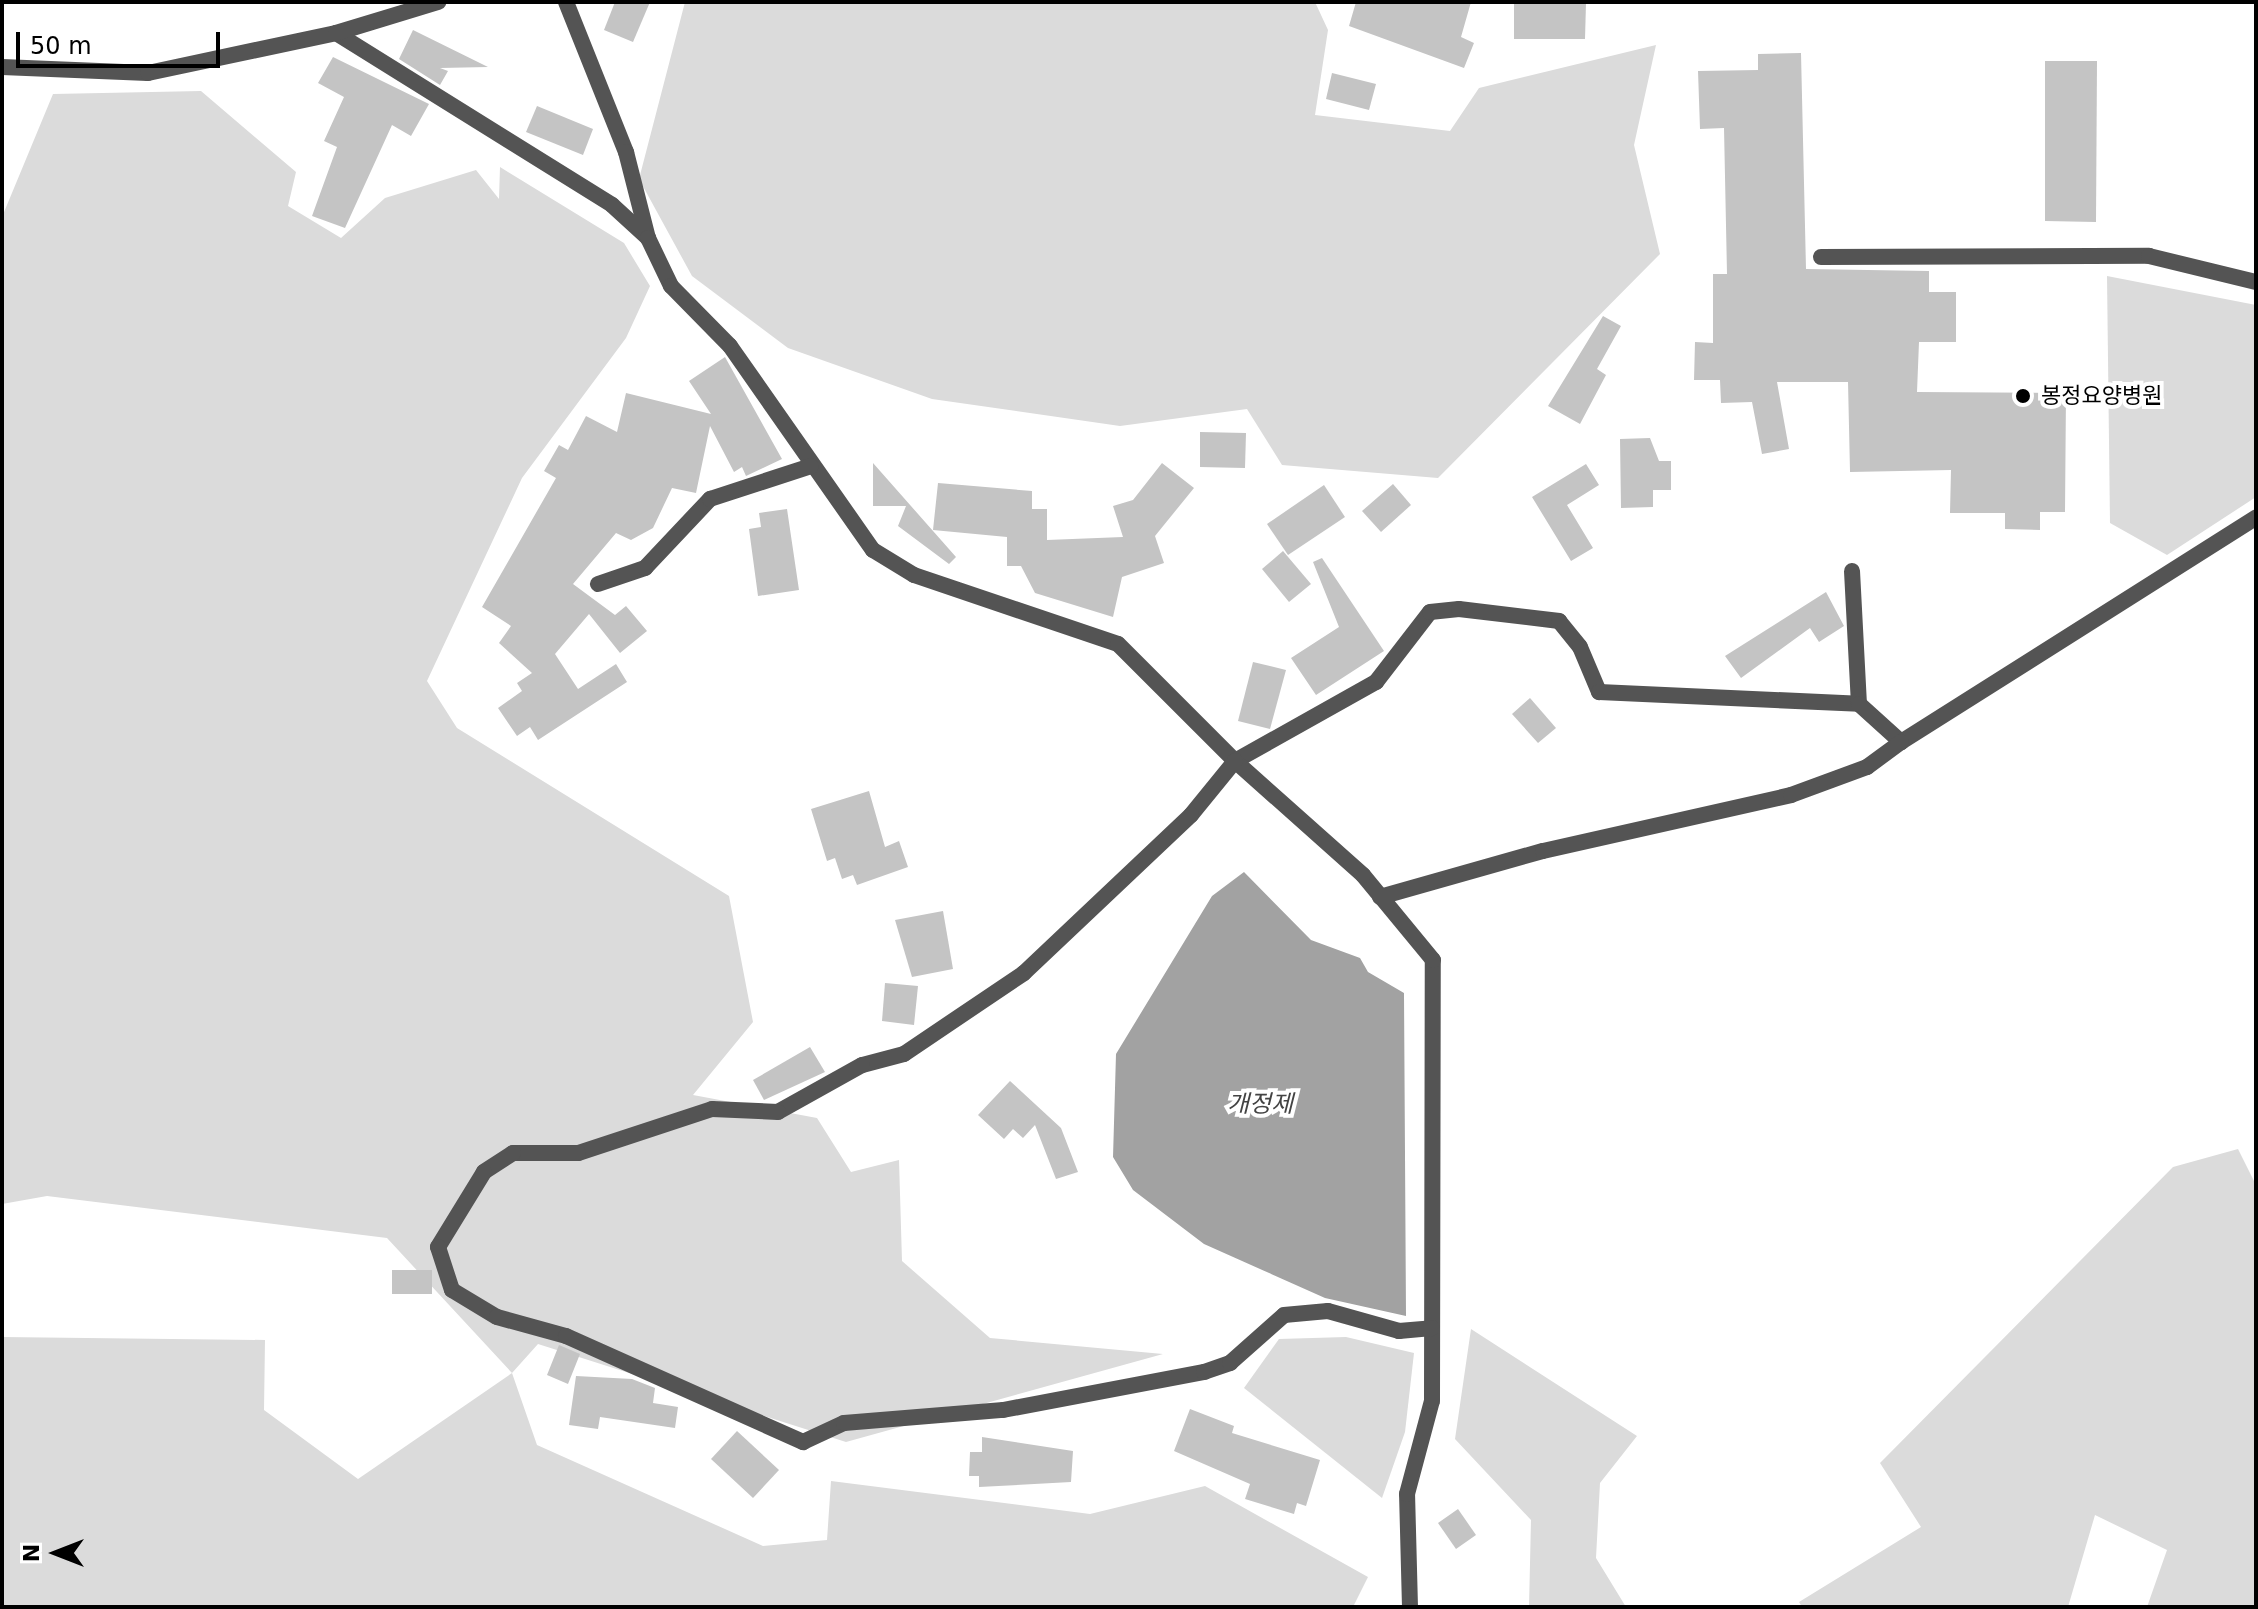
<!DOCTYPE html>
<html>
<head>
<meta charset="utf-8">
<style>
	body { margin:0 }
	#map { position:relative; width:2258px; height:1609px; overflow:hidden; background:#fff; font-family:"DejaVu Sans","Noto Sans KR",sans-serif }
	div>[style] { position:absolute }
	.green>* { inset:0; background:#dbdbdb }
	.water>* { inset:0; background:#a2a2a2 }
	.building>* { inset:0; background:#c4c4c4 }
	.street>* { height:16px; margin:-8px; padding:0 8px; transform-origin:8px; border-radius:8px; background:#545454 }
	.dots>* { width:22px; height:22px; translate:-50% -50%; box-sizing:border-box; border:4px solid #fff; border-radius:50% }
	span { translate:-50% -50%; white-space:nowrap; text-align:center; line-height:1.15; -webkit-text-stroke:8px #fff; paint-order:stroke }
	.poi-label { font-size:22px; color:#000 }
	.left { translate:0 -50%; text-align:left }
	.water-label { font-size:24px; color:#434343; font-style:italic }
	.frame { position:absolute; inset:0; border:4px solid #000; pointer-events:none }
	.north { position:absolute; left:16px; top:1513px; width:80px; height:80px; -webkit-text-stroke:6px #fff; paint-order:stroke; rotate:270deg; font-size:22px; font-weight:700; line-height:32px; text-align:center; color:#000 }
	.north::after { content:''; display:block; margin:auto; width:28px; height:36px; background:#000; clip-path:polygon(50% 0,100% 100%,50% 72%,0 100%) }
	.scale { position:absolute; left:16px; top:32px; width:204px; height:36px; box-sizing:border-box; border:4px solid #000; border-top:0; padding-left:10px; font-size:24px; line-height:28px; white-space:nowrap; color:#000; -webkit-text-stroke:6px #fff; paint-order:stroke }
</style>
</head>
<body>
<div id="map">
	<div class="green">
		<i style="clip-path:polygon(685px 2px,1315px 2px,1328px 30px,1315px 115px,1450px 131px,1479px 88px,1656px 45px,1634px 145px,1660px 254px,1438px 478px,1282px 465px,1247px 409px,1120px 426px,932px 399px,788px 348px,692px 276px,639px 179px)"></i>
		<i style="clip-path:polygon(201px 91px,296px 172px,288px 206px,341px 238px,385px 198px,476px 170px,499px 199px,500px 167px,624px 243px,650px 286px,626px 338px,522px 478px,427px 681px,457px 728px,729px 896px,753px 1022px,693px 1095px,817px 1118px,851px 1172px,899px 1160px,902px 1261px,990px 1338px,1163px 1354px,846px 1442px,538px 1344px,512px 1373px,537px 1445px,763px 1546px,827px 1540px,831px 1481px,1090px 1514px,1205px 1486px,1368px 1577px,1353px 1607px,2px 1607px,2px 1337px,265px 1340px,264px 1410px,358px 1479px,512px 1373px,387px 1238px,47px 1196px,2px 1204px,2px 217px,53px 94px)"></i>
		<i style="clip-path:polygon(2107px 276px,2256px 305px,2256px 497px,2167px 555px,2110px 523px)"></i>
		<i style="clip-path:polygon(2238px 1149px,2256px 1185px,2256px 1607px,2147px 1607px,2167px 1550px,2095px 1515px,2068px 1607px,1802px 1607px,1799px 1602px,1921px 1527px,1880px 1463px,2173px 1167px)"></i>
		<i style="clip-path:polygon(1471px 1329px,1637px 1436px,1600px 1483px,1596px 1558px,1626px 1607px,1529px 1607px,1531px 1520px,1455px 1439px)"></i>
		<i style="clip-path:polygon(1346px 1337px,1414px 1353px,1405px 1432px,1382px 1498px,1244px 1388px,1279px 1339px)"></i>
	</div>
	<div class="water">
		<i style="clip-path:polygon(1244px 872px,1311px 940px,1360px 958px,1368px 972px,1404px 993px,1406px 1316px,1325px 1298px,1204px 1244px,1133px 1190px,1113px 1157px,1116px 1054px,1212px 896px)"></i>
	</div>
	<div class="building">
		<i style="clip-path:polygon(615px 2px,650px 2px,633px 42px,604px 30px)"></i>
		<i style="clip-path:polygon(1356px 2px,1471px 2px,1461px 37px,1474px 43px,1464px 68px,1349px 26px)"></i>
		<i style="clip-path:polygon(1514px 2px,1586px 3px,1585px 39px,1514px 39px)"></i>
		<i style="clip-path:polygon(413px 30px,488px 67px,440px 68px,448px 71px,440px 85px,399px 59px)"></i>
		<i style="clip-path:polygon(1801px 53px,1806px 269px,1929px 271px,1929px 292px,1956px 292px,1956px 342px,1919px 342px,1917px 392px,2066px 393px,2065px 512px,2040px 512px,2040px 530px,2005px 529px,2005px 513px,1950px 513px,1951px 470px,1850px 472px,1848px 382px,1777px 382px,1789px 449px,1762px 454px,1752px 402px,1721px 403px,1720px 380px,1694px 380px,1695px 342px,1713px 343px,1713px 274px,1727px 274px,1724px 128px,1700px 129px,1698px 71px,1758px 70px,1758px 54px)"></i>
		<i style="clip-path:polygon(333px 57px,429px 104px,411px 136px,392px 125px,345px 228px,312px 216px,337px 147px,324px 141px,344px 97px,318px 83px)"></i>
		<i style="clip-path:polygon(2045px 61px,2097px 61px,2096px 222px,2045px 221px)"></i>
		<i style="clip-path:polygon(1332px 73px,1376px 84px,1369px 110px,1326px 99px)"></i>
		<i style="clip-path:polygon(537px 106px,593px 129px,583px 155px,526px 132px)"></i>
		<i style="clip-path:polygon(1603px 316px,1621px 326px,1597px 369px,1606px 375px,1580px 424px,1548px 406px)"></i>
		<i style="clip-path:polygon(725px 357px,782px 459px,746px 476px,742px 467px,734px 472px,710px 426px,696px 493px,672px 488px,653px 528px,631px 540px,616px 533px,573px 584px,615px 615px,626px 606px,647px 631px,620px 653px,589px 614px,555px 654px,578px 689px,616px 664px,627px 682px,538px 740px,530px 727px,517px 736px,498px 708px,522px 691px,517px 683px,532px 673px,499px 643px,511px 626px,482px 607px,556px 478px,544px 471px,559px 445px,568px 450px,586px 416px,617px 432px,626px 393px,711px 414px,689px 381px)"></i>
		<i style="clip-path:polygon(1200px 432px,1246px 433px,1245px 468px,1200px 467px)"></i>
		<i style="clip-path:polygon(1650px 438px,1659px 461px,1671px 461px,1671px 490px,1653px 490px,1653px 507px,1621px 508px,1620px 439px)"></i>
		<i style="clip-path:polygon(873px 463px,956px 557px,949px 564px,898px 526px,906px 506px,873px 506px)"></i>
		<i style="clip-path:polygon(1162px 463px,1194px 488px,1155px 536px,1164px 563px,1122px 577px,1113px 617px,1035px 593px,1021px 566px,1007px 566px,1007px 537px,933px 530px,938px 483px,1032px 491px,1032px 509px,1047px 509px,1047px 540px,1123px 537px,1113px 506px,1133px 500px)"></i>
		<i style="clip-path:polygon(1586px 464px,1599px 485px,1567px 505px,1593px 548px,1571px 561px,1532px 497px)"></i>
		<i style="clip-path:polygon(1393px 484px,1411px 505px,1381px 532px,1362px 511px)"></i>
		<i style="clip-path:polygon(1324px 485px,1345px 517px,1288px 555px,1267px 524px)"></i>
		<i style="clip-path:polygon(787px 509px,799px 590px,758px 596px,749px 529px,761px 527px,759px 513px)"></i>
		<i style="clip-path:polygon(1283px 551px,1311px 584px,1289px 602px,1262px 569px)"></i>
		<i style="clip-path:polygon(1322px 558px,1384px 651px,1316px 695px,1291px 658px,1339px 627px,1313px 562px)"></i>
		<i style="clip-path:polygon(1826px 592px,1844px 626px,1819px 642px,1810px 628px,1741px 678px,1725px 656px)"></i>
		<i style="clip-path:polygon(1253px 662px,1286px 670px,1270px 729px,1238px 721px)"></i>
		<i style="clip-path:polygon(1530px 698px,1556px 728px,1538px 743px,1512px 714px)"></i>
		<i style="clip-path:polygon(869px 791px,885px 847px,899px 841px,908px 867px,857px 885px,853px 875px,842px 879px,835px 858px,827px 861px,811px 809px)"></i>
		<i style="clip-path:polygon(943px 911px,953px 969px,912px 977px,895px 920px)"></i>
		<i style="clip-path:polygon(885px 983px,918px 986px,914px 1025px,882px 1021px)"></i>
		<i style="clip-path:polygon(810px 1047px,825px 1072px,764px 1100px,753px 1080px)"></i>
		<i style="clip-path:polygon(1010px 1081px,1061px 1128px,1078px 1172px,1056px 1179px,1035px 1125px,1023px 1138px,1013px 1129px,1004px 1139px,978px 1115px)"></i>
		<i style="clip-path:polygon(392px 1270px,432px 1270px,432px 1294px,392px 1294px)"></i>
		<i style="clip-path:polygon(559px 1345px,580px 1354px,568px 1384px,547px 1375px)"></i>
		<i style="clip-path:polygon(576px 1376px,632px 1379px,655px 1388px,653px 1403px,678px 1407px,675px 1428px,600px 1417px,598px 1429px,569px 1425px)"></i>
		<i style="clip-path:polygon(1190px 1409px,1234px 1426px,1232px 1433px,1320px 1460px,1306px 1506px,1297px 1503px,1294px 1514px,1245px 1499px,1250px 1484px,1174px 1451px)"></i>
		<i style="clip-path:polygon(737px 1431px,779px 1470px,753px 1498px,711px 1459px)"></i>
		<i style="clip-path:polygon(982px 1437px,1073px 1451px,1071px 1482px,979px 1487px,979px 1476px,969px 1476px,970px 1452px,982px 1452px)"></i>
		<i style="clip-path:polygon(1458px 1509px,1476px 1535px,1456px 1549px,1438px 1523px)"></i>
	</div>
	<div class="street">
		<i style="left:566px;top:2px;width:162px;rotate:68.2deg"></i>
		<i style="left:626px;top:152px;width:89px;rotate:75.7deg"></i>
		<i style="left:336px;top:33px;width:325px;rotate:31.9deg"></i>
		<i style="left:612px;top:205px;width:49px;rotate:42.5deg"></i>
		<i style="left:648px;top:238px;width:53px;rotate:64.4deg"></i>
		<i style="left:671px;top:286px;width:84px;rotate:45.5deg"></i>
		<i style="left:730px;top:346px;width:249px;rotate:55deg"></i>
		<i style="left:873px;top:550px;width:48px;rotate:31.4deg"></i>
		<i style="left:914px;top:575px;width:215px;rotate:18.7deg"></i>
		<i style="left:1118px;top:644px;width:165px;rotate:45deg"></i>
		<i style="left:1235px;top:761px;width:162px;rotate:-29.3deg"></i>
		<i style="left:1376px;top:682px;width:88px;rotate:-52.4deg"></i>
		<i style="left:1430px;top:612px;width:29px;rotate:-6deg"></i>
		<i style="left:1459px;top:609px;width:101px;rotate:6.8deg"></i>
		<i style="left:1559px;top:621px;width:33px;rotate:51deg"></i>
		<i style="left:1580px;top:647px;width:49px;rotate:67.1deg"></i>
		<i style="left:1599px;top:692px;width:260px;rotate:2.6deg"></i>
		<i style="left:2px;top:67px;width:146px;rotate:2.4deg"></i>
		<i style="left:148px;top:73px;width:192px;rotate:-12deg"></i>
		<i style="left:336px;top:33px;width:107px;rotate:-16.9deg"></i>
		<i style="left:1821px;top:257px;width:328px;rotate:-0.2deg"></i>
		<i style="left:2149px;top:256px;width:110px;rotate:13.7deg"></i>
		<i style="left:1852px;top:571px;width:133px;rotate:87deg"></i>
		<i style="left:1859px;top:704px;width:57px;rotate:42.1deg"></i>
		<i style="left:1901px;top:742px;width:420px;rotate:-32.3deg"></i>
		<i style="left:598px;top:584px;width:50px;rotate:-18.8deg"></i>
		<i style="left:645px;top:568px;width:95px;rotate:-46.7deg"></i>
		<i style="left:710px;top:499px;width:106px;rotate:-18.1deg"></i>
		<i style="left:1380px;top:897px;width:169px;rotate:-15.8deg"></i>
		<i style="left:1543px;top:851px;width:254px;rotate:-12.7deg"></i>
		<i style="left:1791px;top:795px;width:81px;rotate:-20.2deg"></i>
		<i style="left:1867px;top:767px;width:42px;rotate:-36.3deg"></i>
		<i style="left:1410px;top:1607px;width:113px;rotate:-91.5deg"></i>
		<i style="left:1407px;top:1494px;width:96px;rotate:-75deg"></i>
		<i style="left:1432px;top:1401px;width:441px;rotate:-89.9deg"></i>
		<i style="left:1433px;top:960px;width:110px;rotate:-129.5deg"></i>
		<i style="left:1363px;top:875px;width:171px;rotate:-138.3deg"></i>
		<i style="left:1235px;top:761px;width:70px;rotate:129.2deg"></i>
		<i style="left:1191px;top:815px;width:230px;rotate:136.6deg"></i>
		<i style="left:1024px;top:973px;width:145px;rotate:146deg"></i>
		<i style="left:904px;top:1054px;width:43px;rotate:165.3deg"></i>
		<i style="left:862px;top:1065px;width:96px;rotate:150.8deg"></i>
		<i style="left:778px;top:1112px;width:66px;rotate:-177.4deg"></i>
		<i style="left:712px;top:1109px;width:141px;rotate:161.8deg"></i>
		<i style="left:578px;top:1153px;width:65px;rotate:180deg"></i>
		<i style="left:513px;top:1153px;width:35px;rotate:147deg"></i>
		<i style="left:484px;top:1172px;width:88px;rotate:121.5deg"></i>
		<i style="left:438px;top:1247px;width:45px;rotate:72deg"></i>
		<i style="left:452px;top:1290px;width:52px;rotate:31deg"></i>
		<i style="left:497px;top:1317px;width:72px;rotate:15.4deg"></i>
		<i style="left:566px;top:1336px;width:260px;rotate:24.1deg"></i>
		<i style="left:803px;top:1442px;width:45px;rotate:-24.9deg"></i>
		<i style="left:844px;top:1423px;width:160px;rotate:-4.7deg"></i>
		<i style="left:1003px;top:1410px;width:205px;rotate:-10.7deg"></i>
		<i style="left:1204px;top:1372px;width:28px;rotate:-19deg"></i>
		<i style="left:1230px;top:1363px;width:72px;rotate:-41.6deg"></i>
		<i style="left:1284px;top:1315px;width:44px;rotate:-5.2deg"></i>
		<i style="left:1328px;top:1311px;width:74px;rotate:15.7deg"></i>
		<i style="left:1399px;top:1331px;width:33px;rotate:-5deg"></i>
	</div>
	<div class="dots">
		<i style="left:2023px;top:396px;background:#000"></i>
	</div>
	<div class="poi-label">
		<span class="left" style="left:2041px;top:396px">봉정요양병원</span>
	</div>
	<div class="water-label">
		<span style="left:1260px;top:1105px">개정제</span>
	</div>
	<div class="frame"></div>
	<div class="north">N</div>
	<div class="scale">50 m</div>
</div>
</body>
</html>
